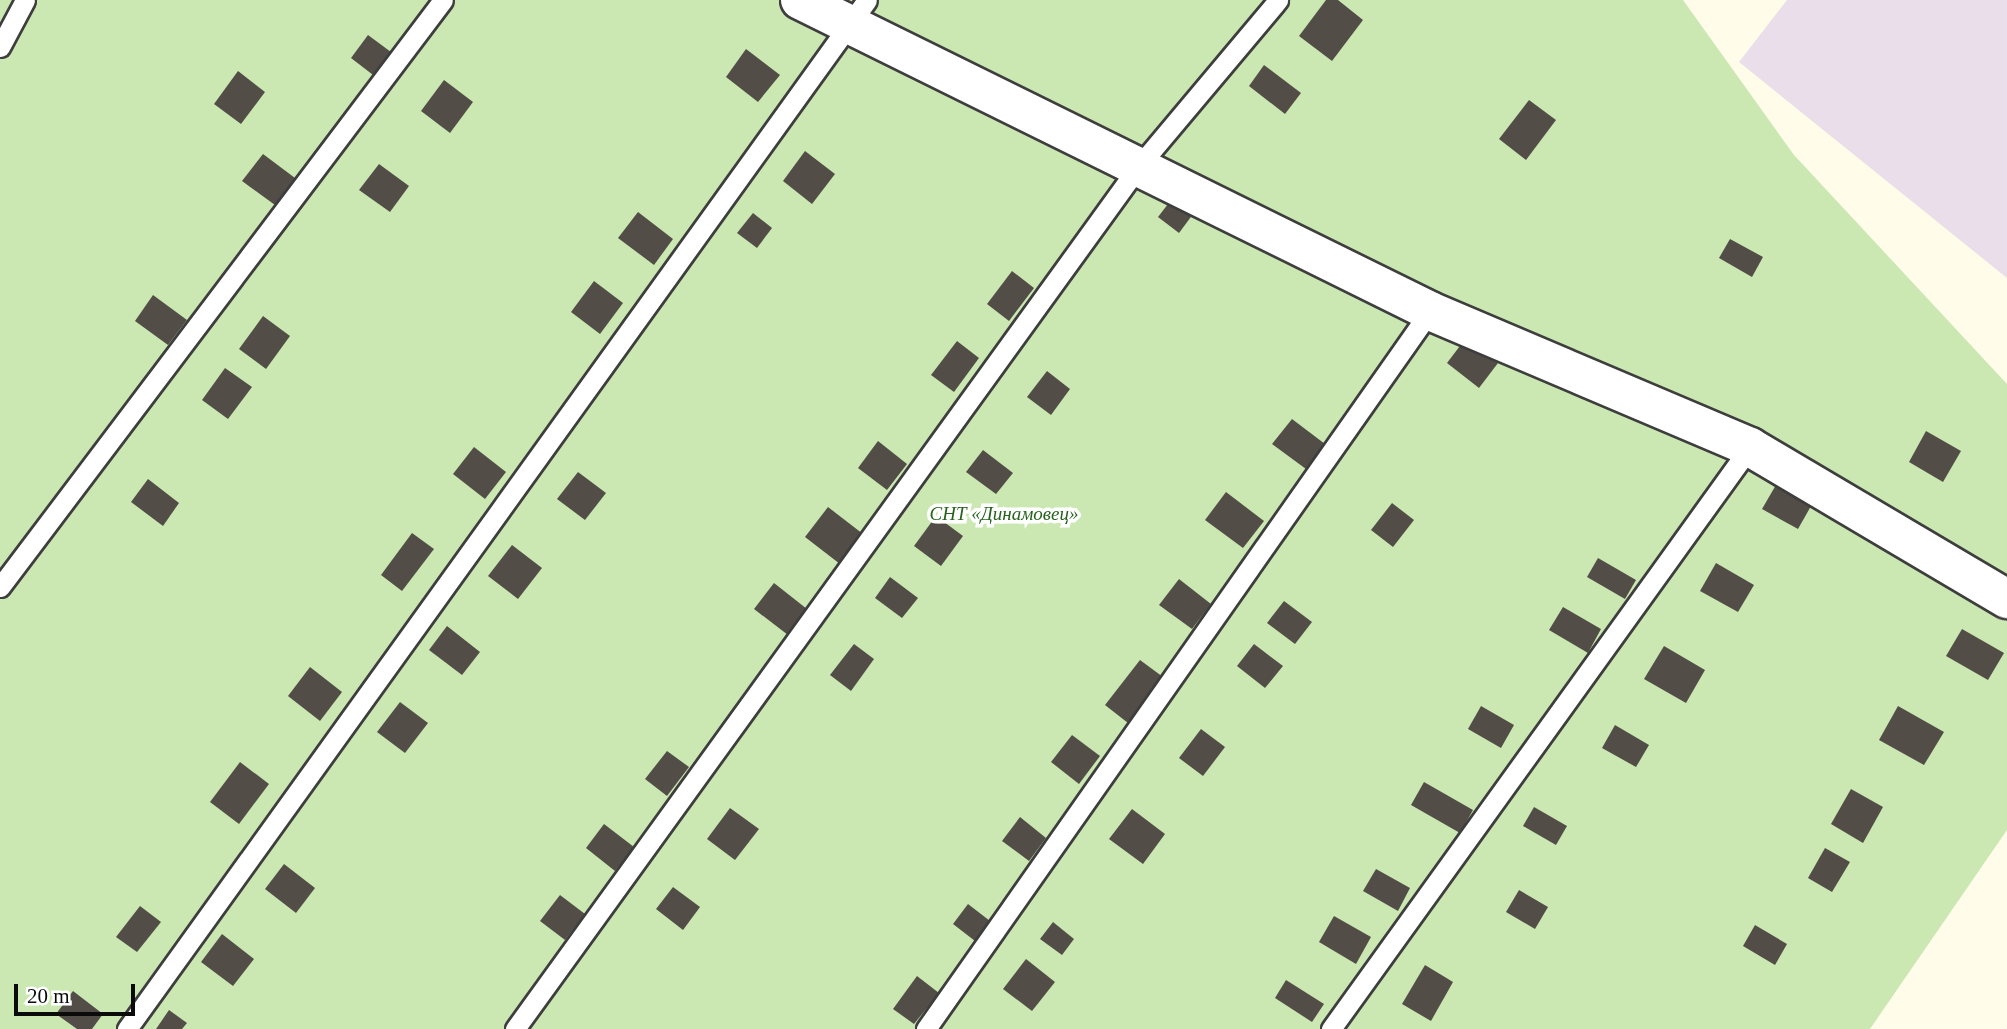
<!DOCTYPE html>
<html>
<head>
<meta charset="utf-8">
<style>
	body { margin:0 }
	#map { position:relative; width:2007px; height:1029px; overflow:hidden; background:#fffce9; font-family:"Times New Roman",serif }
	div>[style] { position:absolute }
	.industrial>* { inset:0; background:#eadeea }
	.green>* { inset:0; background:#cbe8b3 }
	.building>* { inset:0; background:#534d47 }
	.roads { filter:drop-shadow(2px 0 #3e3e3e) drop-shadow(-2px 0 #3e3e3e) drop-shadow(0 2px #3e3e3e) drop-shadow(0 -2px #3e3e3e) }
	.service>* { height:19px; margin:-9.5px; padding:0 9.5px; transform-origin:9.5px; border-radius:9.5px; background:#fff }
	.minor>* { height:38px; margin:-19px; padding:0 19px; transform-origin:19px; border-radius:19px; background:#fff }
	span { translate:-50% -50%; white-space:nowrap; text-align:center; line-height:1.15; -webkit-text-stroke:7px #fff; paint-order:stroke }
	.park-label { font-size:19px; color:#26621c; font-style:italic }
	.scale { position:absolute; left:14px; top:984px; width:121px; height:32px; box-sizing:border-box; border:4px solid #0b0b0b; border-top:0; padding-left:9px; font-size:21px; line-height:24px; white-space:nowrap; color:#0b0b0b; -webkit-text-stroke:5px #fff; paint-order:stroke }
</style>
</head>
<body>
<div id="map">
	<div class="industrial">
		<i style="clip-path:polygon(1787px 0,2007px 0,2007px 278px,1739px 62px)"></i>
	</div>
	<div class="green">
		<i style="clip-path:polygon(0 0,1683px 0,1794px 155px,2007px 384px,2007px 830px,1870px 1029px,0 1029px)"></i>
	</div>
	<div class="building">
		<i style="clip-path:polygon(1326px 0,1338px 0,1363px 20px,1332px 61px,1299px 36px)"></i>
		<i style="clip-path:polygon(368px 35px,395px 55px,377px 78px,351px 58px)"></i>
		<i style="clip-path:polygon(746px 49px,780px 75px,758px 102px,726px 77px)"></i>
		<i style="clip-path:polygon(1264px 65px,1301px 93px,1285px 114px,1249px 86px)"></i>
		<i style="clip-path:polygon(238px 71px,265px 92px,241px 124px,214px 104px)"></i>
		<i style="clip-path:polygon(444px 80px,473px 102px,450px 133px,421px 111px)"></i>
		<i style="clip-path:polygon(1529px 100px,1556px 120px,1526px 160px,1499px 139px)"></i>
		<i style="clip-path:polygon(805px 151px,835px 174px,812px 204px,783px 181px)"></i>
		<i style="clip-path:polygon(263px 154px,295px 178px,275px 205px,242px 181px)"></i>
		<i style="clip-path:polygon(379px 164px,409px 186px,390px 212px,359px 190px)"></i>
		<i style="clip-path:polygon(1178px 191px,1199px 206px,1179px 233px,1158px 217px)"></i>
		<i style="clip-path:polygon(638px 212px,673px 239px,654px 265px,618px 238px)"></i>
		<i style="clip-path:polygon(753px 213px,772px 228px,757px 248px,737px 233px)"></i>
		<i style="clip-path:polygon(1730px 239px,1763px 257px,1752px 277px,1719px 258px)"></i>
		<i style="clip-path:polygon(1012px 271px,1034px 288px,1009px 321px,987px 304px)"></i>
		<i style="clip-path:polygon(594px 281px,623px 303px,600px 334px,571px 312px)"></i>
		<i style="clip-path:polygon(153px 295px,187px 320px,168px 345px,135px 321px)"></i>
		<i style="clip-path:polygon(263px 316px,290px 336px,266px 369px,239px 349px)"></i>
		<i style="clip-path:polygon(1466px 338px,1498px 363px,1479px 388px,1447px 363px)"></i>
		<i style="clip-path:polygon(957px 341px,979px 358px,954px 392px,931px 375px)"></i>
		<i style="clip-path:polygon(225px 368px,252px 387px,228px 419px,202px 400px)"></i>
		<i style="clip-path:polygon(1047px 371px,1070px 389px,1051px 415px,1027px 397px)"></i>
		<i style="clip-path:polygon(1292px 419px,1325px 444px,1306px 469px,1272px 444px)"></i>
		<i style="clip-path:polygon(1926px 431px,1961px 451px,1943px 482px,1909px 462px)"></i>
		<i style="clip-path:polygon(878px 441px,907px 464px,887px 490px,858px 468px)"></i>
		<i style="clip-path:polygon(474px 447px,506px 472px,485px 499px,453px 474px)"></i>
		<i style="clip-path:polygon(983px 450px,1013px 473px,996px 494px,966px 472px)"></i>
		<i style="clip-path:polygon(578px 472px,606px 493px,585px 520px,557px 499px)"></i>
		<i style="clip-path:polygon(1780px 478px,1815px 499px,1798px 529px,1762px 509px)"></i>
		<i style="clip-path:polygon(148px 479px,179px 503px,163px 526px,131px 502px)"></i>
		<i style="clip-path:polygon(1226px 492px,1264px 521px,1243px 548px,1205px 520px)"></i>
		<i style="clip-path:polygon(1392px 503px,1414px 520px,1393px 547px,1371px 530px)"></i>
		<i style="clip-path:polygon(828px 507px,863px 534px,840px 564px,805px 537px)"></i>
		<i style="clip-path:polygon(936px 516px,963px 536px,941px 566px,914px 546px)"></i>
		<i style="clip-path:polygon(412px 533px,434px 549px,402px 591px,381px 575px)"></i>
		<i style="clip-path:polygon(512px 545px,542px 568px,518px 599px,488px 576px)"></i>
		<i style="clip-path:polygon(1598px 558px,1636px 580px,1625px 599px,1587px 577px)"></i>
		<i style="clip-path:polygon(1716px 563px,1754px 585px,1738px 612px,1700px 591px)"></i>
		<i style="clip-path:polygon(890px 577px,918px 598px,902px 618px,875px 598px)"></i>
		<i style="clip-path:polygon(1179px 579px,1211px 604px,1192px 629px,1159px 605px)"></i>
		<i style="clip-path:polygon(774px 583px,807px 609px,788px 635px,754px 609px)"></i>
		<i style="clip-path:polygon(1284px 601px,1312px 622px,1295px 644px,1267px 623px)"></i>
		<i style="clip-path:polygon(1563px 607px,1601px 629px,1588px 653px,1549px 630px)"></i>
		<i style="clip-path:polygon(447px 626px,480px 652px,462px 675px,429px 650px)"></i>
		<i style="clip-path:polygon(1962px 629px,2004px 653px,1988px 680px,1946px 656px)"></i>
		<i style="clip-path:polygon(854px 644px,874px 659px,851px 691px,830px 675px)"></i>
		<i style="clip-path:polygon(1254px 644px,1283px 666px,1265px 688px,1237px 666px)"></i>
		<i style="clip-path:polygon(1664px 646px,1705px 670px,1686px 703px,1644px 679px)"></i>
		<i style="clip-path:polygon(1140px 660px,1163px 677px,1128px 723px,1105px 705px)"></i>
		<i style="clip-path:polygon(310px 667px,342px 692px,320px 721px,288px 696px)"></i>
		<i style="clip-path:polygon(400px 702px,428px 723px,405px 753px,377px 732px)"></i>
		<i style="clip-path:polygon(1481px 706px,1514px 725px,1501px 748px,1468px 729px)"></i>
		<i style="clip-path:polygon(1898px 706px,1944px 732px,1924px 765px,1879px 740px)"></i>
		<i style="clip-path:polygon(1615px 725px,1649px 745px,1636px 767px,1602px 748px)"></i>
		<i style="clip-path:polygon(1201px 729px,1225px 747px,1203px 776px,1179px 758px)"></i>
		<i style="clip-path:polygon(1072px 735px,1100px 756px,1079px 784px,1051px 762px)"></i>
		<i style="clip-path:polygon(667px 751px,689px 767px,667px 796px,645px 779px)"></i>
		<i style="clip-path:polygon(240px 762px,269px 784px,239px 824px,210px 802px)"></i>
		<i style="clip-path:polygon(1424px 782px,1473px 810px,1460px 833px,1411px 805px)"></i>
		<i style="clip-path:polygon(1851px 789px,1883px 807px,1863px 843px,1831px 824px)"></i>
		<i style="clip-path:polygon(1534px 807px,1567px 826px,1556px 845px,1523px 826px)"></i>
		<i style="clip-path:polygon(730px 808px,759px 829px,735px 860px,707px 839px)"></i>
		<i style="clip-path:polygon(1132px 809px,1165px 834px,1143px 864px,1109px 839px)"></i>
		<i style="clip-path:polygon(1020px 817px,1046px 838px,1029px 861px,1002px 841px)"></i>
		<i style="clip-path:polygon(604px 824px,634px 847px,615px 871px,586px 848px)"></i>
		<i style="clip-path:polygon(1825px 848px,1850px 862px,1832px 892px,1808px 878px)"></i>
		<i style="clip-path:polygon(284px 864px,315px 888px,296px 913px,265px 889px)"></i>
		<i style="clip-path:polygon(1376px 869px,1410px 888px,1398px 911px,1363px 891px)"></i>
		<i style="clip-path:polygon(673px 887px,700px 907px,683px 930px,656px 909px)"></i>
		<i style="clip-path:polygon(1519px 890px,1548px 907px,1535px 929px,1506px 912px)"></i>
		<i style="clip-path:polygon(560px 895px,585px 914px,565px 940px,540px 921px)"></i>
		<i style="clip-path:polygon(968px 904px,990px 921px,975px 941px,953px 924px)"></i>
		<i style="clip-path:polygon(140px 906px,161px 922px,137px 952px,116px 937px)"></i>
		<i style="clip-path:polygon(1334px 916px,1371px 937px,1356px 964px,1319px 942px)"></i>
		<i style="clip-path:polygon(1053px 922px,1074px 939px,1062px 955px,1040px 939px)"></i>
		<i style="clip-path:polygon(1755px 925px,1787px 944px,1775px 965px,1743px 946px)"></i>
		<i style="clip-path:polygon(222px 934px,254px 959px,233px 986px,201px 962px)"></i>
		<i style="clip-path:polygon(1026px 959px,1055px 982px,1032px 1011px,1003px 989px)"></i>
		<i style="clip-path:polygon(1425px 965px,1453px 982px,1431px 1021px,1402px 1004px)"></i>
		<i style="clip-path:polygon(917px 976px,939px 993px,914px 1024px,893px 1009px)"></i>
		<i style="clip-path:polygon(1286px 980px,1324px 1004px,1312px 1022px,1275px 998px)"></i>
		<i style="clip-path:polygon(73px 991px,103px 1014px,92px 1029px,77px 1029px,56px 1014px)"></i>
		<i style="clip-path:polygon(169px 1010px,187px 1023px,182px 1029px,156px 1029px)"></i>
	</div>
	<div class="roads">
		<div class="service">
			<i style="left:0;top:47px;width:53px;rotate:-62deg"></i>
			<i style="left:0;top:587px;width:735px;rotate:-52.96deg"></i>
			<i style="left:127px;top:1029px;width:1267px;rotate:-54.28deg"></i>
			<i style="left:515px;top:1029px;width:1064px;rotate:-54.14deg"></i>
			<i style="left:1138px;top:167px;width:218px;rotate:-50deg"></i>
			<i style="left:926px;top:1029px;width:877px;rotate:-54.93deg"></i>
			<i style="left:1331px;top:1029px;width:717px;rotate:-54.25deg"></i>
		</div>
		<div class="minor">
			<i style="left:800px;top:0;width:703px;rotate:26.27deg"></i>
			<i style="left:1430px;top:311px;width:348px;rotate:23deg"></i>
			<i style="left:1750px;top:447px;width:299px;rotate:30.6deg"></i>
		</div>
	</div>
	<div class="park-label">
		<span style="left:1004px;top:514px">СНТ «Динамовец»</span>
	</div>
	<div class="scale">20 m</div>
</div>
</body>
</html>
